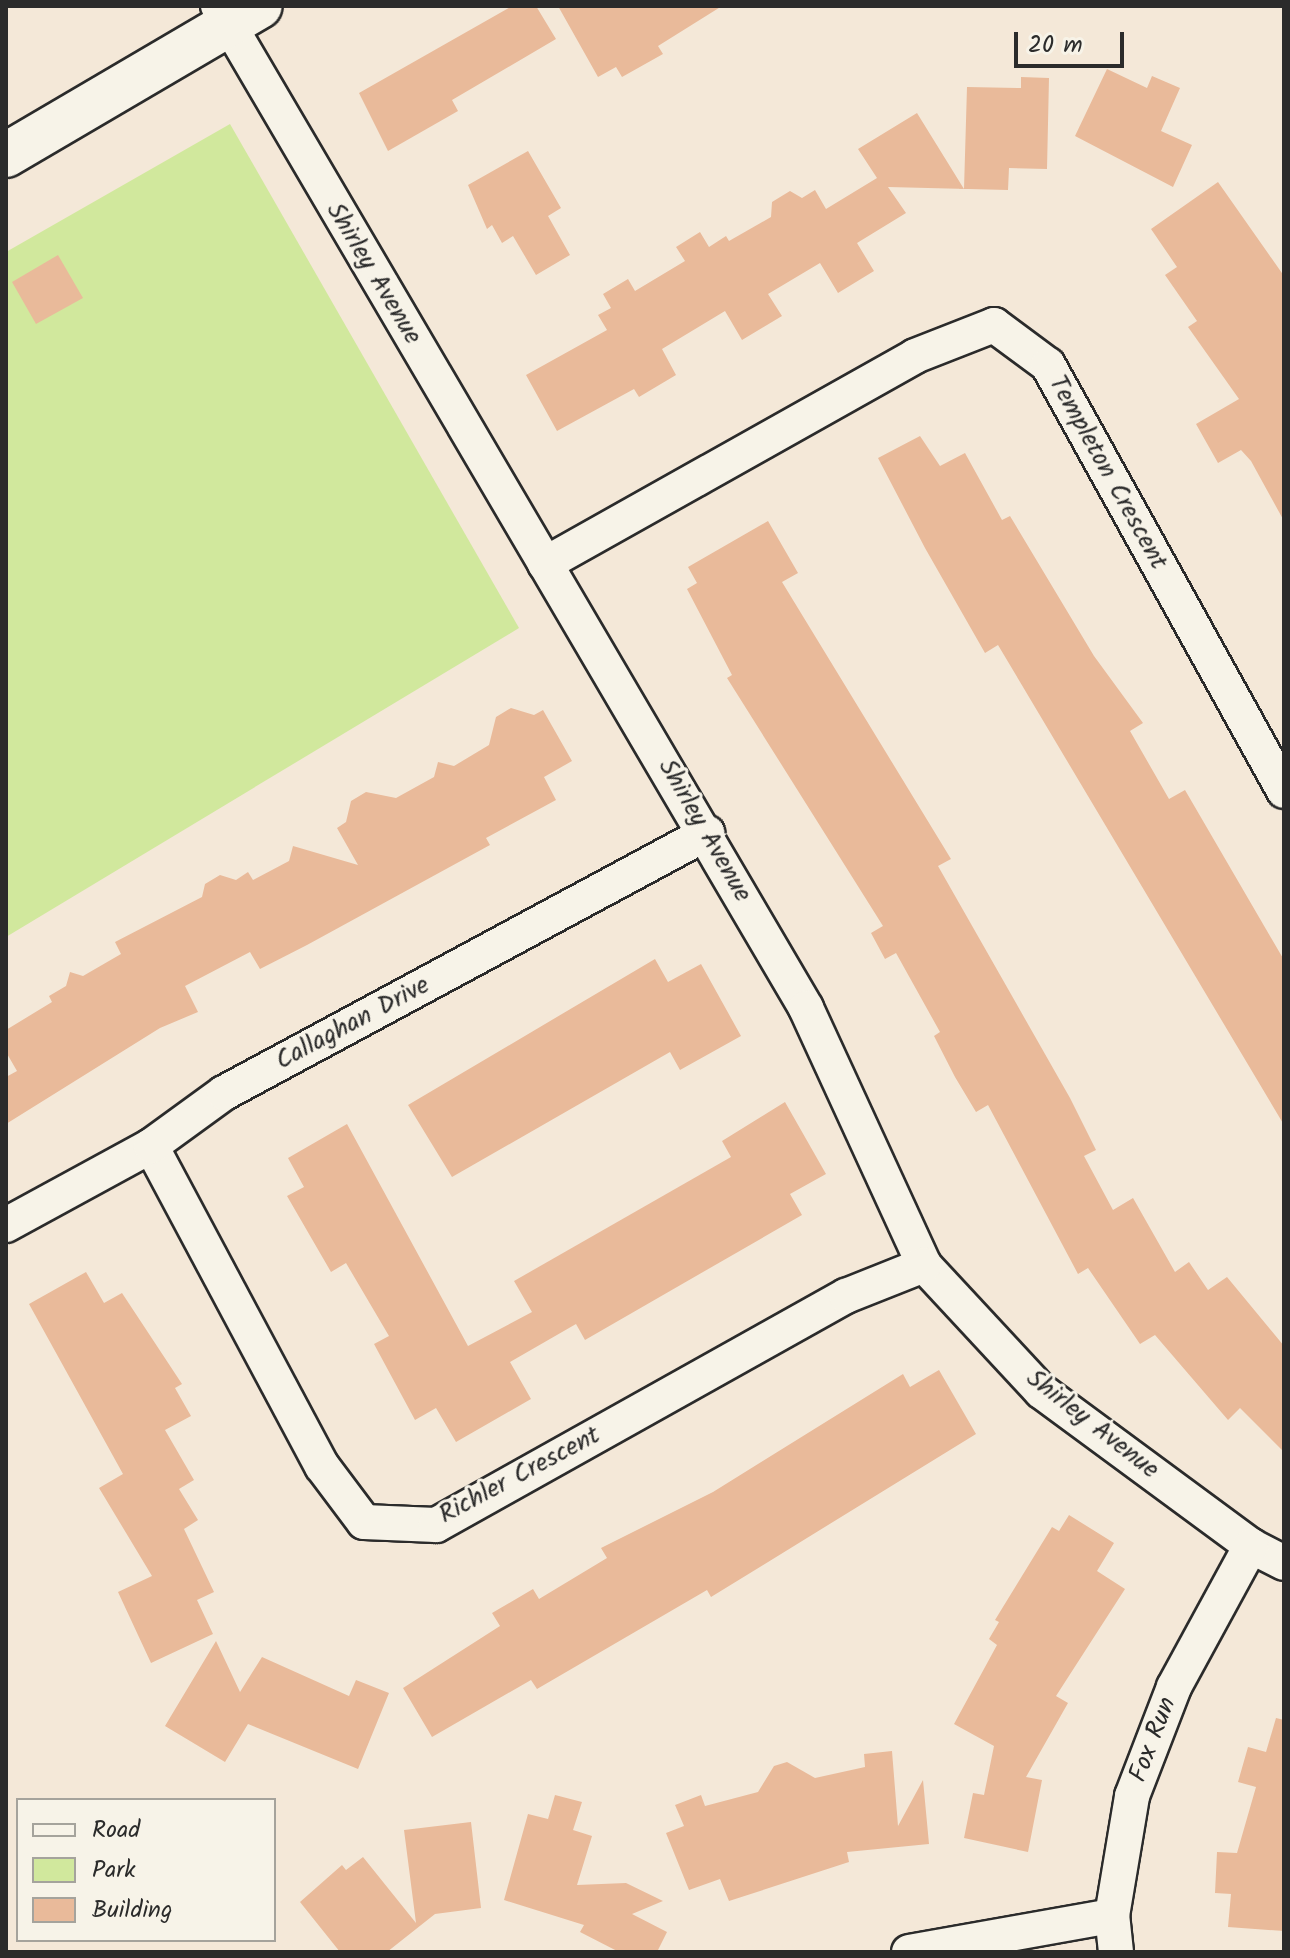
<!DOCTYPE html>
<html>
<head>
<meta charset="utf-8">
<style>
	body { margin:0 }
	#map { position:relative; width:1290px; height:1958px; overflow:hidden; background:#f4e8d8; font-family:Kalam,sans-serif }
	div>[style] { position:absolute }
	.green>* { inset:0; background:#d1e89d }
	.building>* { inset:0; background:#e9ba9a }
	.roads { filter:drop-shadow(2px 0 #2b2b2b) drop-shadow(-2px 0 #2b2b2b) drop-shadow(0 2px #2b2b2b) drop-shadow(0 -2px #2b2b2b) }
	.minor>* { height:34px; margin:-17px; padding:0 17px; transform-origin:17px; border-radius:17px; background:#f7f3e8 }
	.tertiary>* { height:44px; margin:-22px; padding:0 22px; transform-origin:22px; border-radius:22px; background:#f7f3e8 }
	span { translate:-50% -50%; white-space:nowrap; text-align:center; line-height:1.15; -webkit-text-stroke:6px #f7f3e8; paint-order:stroke }
	.street-label { font-size:26px; color:#2b2b2b }
	.frame { position:absolute; inset:0; border:8px solid #2b2b2b; pointer-events:none }
	.legend { position:absolute; left:16px; top:1798px; width:260px; height:144px; box-sizing:border-box; background:#f7f3e8; border:2px solid #a5a39c; margin:0; padding:10px 14px; list-style:none; font-size:24px; color:#2b2b2b }
	.legend li { display:flex; align-items:center; gap:16px; height:40px }
	.legend b { width:40px; border:2px solid #a5a39c }
	.scale { position:absolute; left:1014px; top:32px; width:110px; height:36px; box-sizing:border-box; border:4px solid #2b2b2b; border-top:0; padding-left:10px; font-size:24px; line-height:28px; white-space:nowrap; color:#2b2b2b; -webkit-text-stroke:6px #f7f3e8; paint-order:stroke }
</style>
</head>
<body>
<div id="map">
	<div class="green">
		<i style="clip-path:polygon(230px 124px,519px 628px,6px 937px,6px 252px)"></i>
	</div>
	<div class="building">
		<i style="clip-path:polygon(512px 6px,536px 6px,556px 39px,452px 100px,458px 111px,388px 151px,359px 93px)"></i>
		<i style="clip-path:polygon(558px 6px,722px 6px,658px 46px,663px 54px,622px 77px,616px 67px,598px 77px)"></i>
		<i style="clip-path:polygon(1107px 69px,1147px 88px,1152px 76px,1180px 88px,1161px 131px,1192px 145px,1173px 187px,1075px 136px)"></i>
		<i style="clip-path:polygon(1021px 77px,1049px 78px,1047px 169px,1009px 168px,1008px 190px,888px 187px,906px 213px,857px 243px,874px 271px,838px 293px,820px 263px,768px 294px,782px 316px,742px 340px,725px 311px,662px 349px,676px 375px,639px 397px,634px 389px,557px 431px,526px 375px,607px 330px,598px 315px,611px 308px,603px 294px,628px 279px,635px 291px,685px 261px,676px 247px,700px 232px,709px 247px,726px 236px,729px 241px,771px 217px,772px 202px,790px 191px,802px 198px,815px 190px,826px 209px,877px 178px,858px 149px,917px 113px,964px 189px,967px 87px,1021px 88px)"></i>
		<i style="clip-path:polygon(528px 151px,561px 208px,548px 216px,570px 255px,536px 275px,513px 236px,502px 243px,492px 225px,487px 229px,468px 185px)"></i>
		<i style="clip-path:polygon(1218px 182px,1284px 276px,1284px 521px,1251px 461px,1241px 450px,1218px 463px,1196px 424px,1239px 399px,1188px 327px,1197px 321px,1165px 275px,1177px 267px,1151px 229px)"></i>
		<i style="clip-path:polygon(58px 255px,83px 298px,36px 324px,12px 282px)"></i>
		<i style="clip-path:polygon(920px 436px,940px 466px,965px 453px,1002px 520px,1010px 516px,1094px 656px,1143px 723px,1130px 731px,1169px 799px,1185px 790px,1284px 960px,1284px 1125px,998px 645px,985px 653px,925px 548px,878px 458px)"></i>
		<i style="clip-path:polygon(768px 521px,798px 573px,782px 582px,951px 859px,938px 866px,1070px 1098px,1096px 1150px,1084px 1156px,1113px 1210px,1133px 1198px,1175px 1272px,1189px 1262px,1208px 1290px,1227px 1277px,1284px 1346px,1284px 1452px,1240px 1408px,1228px 1420px,1155px 1335px,1140px 1344px,1088px 1268px,1078px 1274px,988px 1105px,976px 1112px,955px 1077px,934px 1036px,940px 1032px,896px 953px,885px 959px,871px 933px,883px 926px,727px 678px,732px 675px,687px 589px,697px 583px,688px 567px)"></i>
		<i style="clip-path:polygon(511px 708px,534px 715px,543px 710px,572px 761px,544px 777px,556px 800px,486px 838px,490px 845px,307px 945px,260px 969px,250px 952px,185px 986px,198px 1012px,160px 1028px,6px 1124px,6px 1077px,17px 1071px,6px 1052px,6px 1030px,52px 1002px,49px 996px,66px 986px,70px 972px,83px 976px,121px 954px,115px 942px,202px 897px,205px 884px,220px 875px,236px 880px,248px 872px,253px 880px,289px 861px,293px 846px,358px 865px,337px 828px,346px 822px,351px 801px,366px 792px,396px 798px,434px 777px,438px 762px,454px 766px,489px 745px,496px 717px)"></i>
		<i style="clip-path:polygon(655px 959px,668px 982px,701px 964px,741px 1036px,680px 1070px,670px 1052px,452px 1177px,408px 1105px)"></i>
		<i style="clip-path:polygon(785px 1102px,826px 1174px,790px 1194px,802px 1215px,585px 1340px,576px 1324px,510px 1362px,531px 1399px,456px 1442px,436px 1408px,415px 1420px,374px 1344px,389px 1336px,346px 1263px,331px 1272px,287px 1196px,304px 1187px,288px 1158px,347px 1124px,468px 1346px,532px 1312px,514px 1281px,731px 1157px,722px 1141px)"></i>
		<i style="clip-path:polygon(86px 1272px,104px 1303px,122px 1293px,182px 1384px,175px 1388px,191px 1416px,165px 1430px,194px 1480px,179px 1489px,198px 1520px,184px 1529px,214px 1592px,197px 1600px,213px 1634px,151px 1663px,118px 1592px,152px 1576px,99px 1488px,123px 1474px,29px 1304px)"></i>
		<i style="clip-path:polygon(939px 1370px,976px 1434px,711px 1597px,707px 1590px,537px 1689px,531px 1680px,432px 1737px,403px 1688px,500px 1626px,492px 1613px,533px 1589px,539px 1599px,607px 1558px,601px 1548px,713px 1492px,903px 1374px,910px 1387px)"></i>
		<i style="clip-path:polygon(1069px 1515px,1114px 1543px,1097px 1571px,1125px 1589px,1056px 1696px,1068px 1703px,1026px 1777px,1042px 1780px,1028px 1852px,964px 1838px,973px 1793px,984px 1795px,994px 1746px,954px 1724px,997px 1645px,989px 1639px,999px 1622px,995px 1620px,1052px 1527px,1059px 1531px)"></i>
		<i style="clip-path:polygon(216px 1641px,240px 1692px,262px 1657px,349px 1696px,356px 1680px,389px 1693px,358px 1769px,248px 1724px,225px 1762px,165px 1726px)"></i>
		<i style="clip-path:polygon(1276px 1718px,1284px 1720px,1284px 1931px,1228px 1927px,1231px 1894px,1215px 1893px,1217px 1852px,1237px 1853px,1256px 1787px,1238px 1782px,1248px 1747px,1266px 1752px)"></i>
		<i style="clip-path:polygon(892px 1751px,898px 1826px,923px 1780px,929px 1844px,847px 1852px,849px 1862px,729px 1901px,720px 1879px,689px 1890px,666px 1833px,684px 1826px,675px 1805px,701px 1795px,705px 1806px,758px 1792px,774px 1766px,787px 1762px,815px 1778px,865px 1767px,864px 1754px)"></i>
		<i style="clip-path:polygon(555px 1795px,582px 1802px,573px 1830px,592px 1836px,577px 1885px,626px 1883px,663px 1901px,632px 1914px,667px 1932px,657px 1952px,619px 1952px,580px 1932px,584px 1925px,504px 1900px,528px 1814px,548px 1819px)"></i>
		<i style="clip-path:polygon(471px 1822px,481px 1908px,435px 1914px,387px 1952px,340px 1952px,300px 1902px,342px 1865px,346px 1870px,363px 1857px,416px 1923px,404px 1830px)"></i>
	</div>
	<div class="roads">
		<div class="minor">
			<i style="left:218px;top:6px;width:1162px;rotate:59.59deg"></i>
			<i style="left:806px;top:1008px;width:283px;rotate:65.3deg"></i>
			<i style="left:924px;top:1265px;width:172px;rotate:47.1deg"></i>
			<i style="left:1041px;top:1391px;width:261px;rotate:36.4deg"></i>
			<i style="left:1251px;top:1546px;width:37px;rotate:27deg"></i>
			<i style="left:545px;top:564px;width:424px;rotate:-29.3deg"></i>
			<i style="left:915px;top:356px;width:85px;rotate:-21.4deg"></i>
			<i style="left:994px;top:325px;width:67px;rotate:36.5deg"></i>
			<i style="left:1048px;top:365px;width:487px;rotate:61deg"></i>
			<i style="left:151px;top:1146px;width:363px;rotate:61.9deg"></i>
			<i style="left:322px;top:1466px;width:70px;rotate:53.1deg"></i>
			<i style="left:364px;top:1522px;width:72px;rotate:2.4deg"></i>
			<i style="left:436px;top:1525px;width:470px;rotate:-29.2deg"></i>
			<i style="left:846px;top:1296px;width:84px;rotate:-21.7deg"></i>
			<i style="left:6px;top:1225px;width:165px;rotate:-28.6deg"></i>
			<i style="left:151px;top:1146px;width:90px;rotate:-36deg"></i>
			<i style="left:224px;top:1093px;width:549px;rotate:-28.29deg"></i>
			<i style="left:909px;top:1952px;width:206px;rotate:-10.1deg"></i>
			<i style="left:1116px;top:1952px;width:36px;rotate:-96deg"></i>
			<i style="left:1112px;top:1916px;width:122px;rotate:-80.5deg"></i>
			<i style="left:1132px;top:1796px;width:117px;rotate:-68.9deg"></i>
			<i style="left:1174px;top:1687px;width:161px;rotate:-61.4deg"></i>
		</div>
		<div class="tertiary">
			<i style="left:6px;top:155px;width:294px;rotate:-30.4deg"></i>
		</div>
	</div>
	<div class="street-label">
		<span style="left:373px;top:274px;rotate:59deg">Shirley Avenue</span>
		<span style="left:1107px;top:473px;rotate:61deg">Templeton Crescent</span>
		<span style="left:704px;top:831px;rotate:60deg">Shirley Avenue</span>
		<span style="left:353px;top:1024px;rotate:-28deg">Callaghan Drive</span>
		<span style="left:1092px;top:1425px;rotate:38deg">Shirley Avenue</span>
		<span style="left:520px;top:1476px;rotate:-28deg">Richler Crescent</span>
		<span style="left:1154px;top:1740px;rotate:-69deg">Fox Run</span>
	</div>
	<div class="frame"></div>
	<ul class="legend">
	<li><b style="height:10px;background:#f7f3e8"></b>Road</li>
	<li><b style="height:22px;background:#d1e89d"></b>Park</li>
	<li><b style="height:22px;background:#e9ba9a"></b>Building</li>
	</ul>
	<div class="scale">20 m</div>
</div>
</body>
</html>
